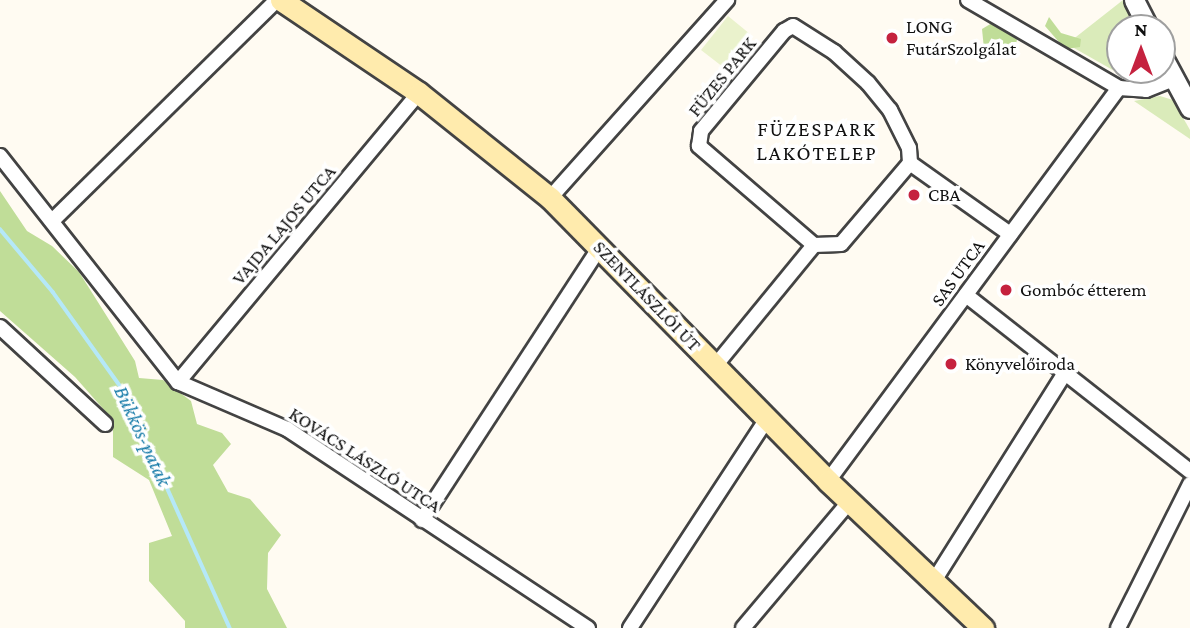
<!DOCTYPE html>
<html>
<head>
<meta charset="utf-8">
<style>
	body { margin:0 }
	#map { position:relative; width:1190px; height:628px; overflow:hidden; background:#fffbf2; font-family:"Crimson Pro",serif }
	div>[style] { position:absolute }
	.green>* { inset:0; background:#daebba }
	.forest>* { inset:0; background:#c0dd98 }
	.pitch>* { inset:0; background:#eaf2cc }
	.stream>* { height:3.5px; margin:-1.75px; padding:0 1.75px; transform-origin:1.75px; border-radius:1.75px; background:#b5e8f8 }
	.roads { filter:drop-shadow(2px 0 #434343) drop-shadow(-2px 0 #434343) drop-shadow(0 2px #434343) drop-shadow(0 -2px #434343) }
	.minor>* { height:14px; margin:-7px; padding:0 7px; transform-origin:7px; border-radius:7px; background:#fff }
	.tertiary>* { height:19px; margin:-9.5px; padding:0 9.5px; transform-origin:9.5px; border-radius:9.5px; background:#fff }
	.secondary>* { height:21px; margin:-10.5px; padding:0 10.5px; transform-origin:10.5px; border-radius:10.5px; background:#ffebad }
	.dots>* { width:19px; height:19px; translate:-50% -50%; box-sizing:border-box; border:4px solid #fff; border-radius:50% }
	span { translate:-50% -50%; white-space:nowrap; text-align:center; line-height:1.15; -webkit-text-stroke:7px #fff; paint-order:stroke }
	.poi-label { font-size:19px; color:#101010 }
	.left { translate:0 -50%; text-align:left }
	.street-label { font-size:19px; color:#101010 }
	.neighbourhood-label { font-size:21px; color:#101010; letter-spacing:2px }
	.water-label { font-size:21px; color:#1379a7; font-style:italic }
	.north { position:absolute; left:1106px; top:14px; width:70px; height:70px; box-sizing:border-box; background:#fff; border:2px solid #9f9f9f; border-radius:50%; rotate:0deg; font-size:19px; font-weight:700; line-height:28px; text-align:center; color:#101010 }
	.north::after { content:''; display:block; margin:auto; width:24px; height:32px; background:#c5223f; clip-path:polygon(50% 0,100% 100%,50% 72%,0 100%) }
</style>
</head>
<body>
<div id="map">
	<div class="green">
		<i style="clip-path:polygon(1123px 0,1137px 28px,1120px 28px,1120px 70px,1146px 70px,1139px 77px,1118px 73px,1067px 44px)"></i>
		<i style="clip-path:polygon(1160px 96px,1173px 100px,1190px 130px,1190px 139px,1134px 101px)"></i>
	</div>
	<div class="forest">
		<i style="clip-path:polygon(1049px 17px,1061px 33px,1081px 39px,1080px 47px,1065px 49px,1045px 26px)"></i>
		<i style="clip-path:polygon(992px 23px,1011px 31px,1017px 39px,1015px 50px,984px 49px,982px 29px)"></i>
		<i style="clip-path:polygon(0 191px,27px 231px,52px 246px,79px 272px,135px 361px,139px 378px,163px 380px,191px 401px,197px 424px,222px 433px,231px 444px,213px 465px,228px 492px,250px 499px,281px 535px,268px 553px,267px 589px,287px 628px,185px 628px,185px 621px,149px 581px,149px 543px,172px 536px,149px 480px,113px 457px,113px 420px,75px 377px,0 311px)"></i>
	</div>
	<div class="pitch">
		<i style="clip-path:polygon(728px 16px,750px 34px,723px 67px,701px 50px)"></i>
	</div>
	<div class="stream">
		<i style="left:0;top:229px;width:82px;rotate:49.9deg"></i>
		<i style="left:53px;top:292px;width:122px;rotate:54.4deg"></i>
		<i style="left:124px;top:391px;width:260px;rotate:65.9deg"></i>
	</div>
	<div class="roads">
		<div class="minor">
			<i style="left:968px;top:0;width:175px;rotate:30.2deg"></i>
			<i style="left:1119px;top:88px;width:27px;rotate:4deg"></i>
			<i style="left:1146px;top:90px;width:29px;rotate:-22deg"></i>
			<i style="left:793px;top:26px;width:49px;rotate:32.4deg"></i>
			<i style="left:834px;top:52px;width:46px;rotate:42.4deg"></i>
			<i style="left:868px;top:83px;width:35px;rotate:51deg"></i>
			<i style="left:890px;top:110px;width:42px;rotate:63.4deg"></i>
			<i style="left:909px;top:148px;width:15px;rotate:86deg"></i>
			<i style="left:910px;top:163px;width:106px;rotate:130.4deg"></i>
			<i style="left:841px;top:244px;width:27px;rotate:178deg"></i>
			<i style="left:814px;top:245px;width:152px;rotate:-139.3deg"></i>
			<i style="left:699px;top:146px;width:15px;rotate:-82deg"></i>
			<i style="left:701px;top:131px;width:130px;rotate:-50.3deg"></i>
			<i style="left:784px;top:31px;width:10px;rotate:-29deg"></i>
			<i style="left:0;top:156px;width:288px;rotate:51.8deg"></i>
			<i style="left:178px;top:382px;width:119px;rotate:23.3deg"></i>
			<i style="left:287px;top:429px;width:361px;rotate:33.5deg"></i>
			<i style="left:910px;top:163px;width:123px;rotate:35.4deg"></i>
			<i style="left:550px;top:198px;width:266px;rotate:-48.2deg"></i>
			<i style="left:52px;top:221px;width:315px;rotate:-44.5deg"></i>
			<i style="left:966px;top:295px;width:285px;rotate:38.2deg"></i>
			<i style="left:0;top:327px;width:143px;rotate:42.7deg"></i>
			<i style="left:715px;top:366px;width:156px;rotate:-50.7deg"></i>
			<i style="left:178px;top:382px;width:376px;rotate:-50.2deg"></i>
			<i style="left:828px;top:481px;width:489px;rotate:-53.5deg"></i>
			<i style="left:422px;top:520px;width:326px;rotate:-56.9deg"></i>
			<i style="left:932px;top:584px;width:249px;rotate:-57.8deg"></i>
			<i style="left:630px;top:628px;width:250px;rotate:-56.8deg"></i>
			<i style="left:743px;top:628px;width:165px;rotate:-49.9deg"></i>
			<i style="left:1118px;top:628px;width:161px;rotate:-63.4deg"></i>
		</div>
		<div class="tertiary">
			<i style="left:1134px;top:0;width:31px;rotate:63deg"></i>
			<i style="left:1162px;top:56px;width:59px;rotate:61.7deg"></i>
		</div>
		<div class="secondary">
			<i style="left:281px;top:0;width:166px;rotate:34deg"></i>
			<i style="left:419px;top:93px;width:168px;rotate:38.7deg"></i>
			<i style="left:550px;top:198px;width:397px;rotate:45.5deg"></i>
			<i style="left:828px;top:481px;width:214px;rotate:43.5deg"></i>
		</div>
	</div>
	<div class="dots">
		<i style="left:892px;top:38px;background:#c5223f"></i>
		<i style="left:914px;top:195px;background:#c5223f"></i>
		<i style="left:1006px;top:290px;background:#c5223f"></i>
		<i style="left:951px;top:364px;background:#c5223f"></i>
	</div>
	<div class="poi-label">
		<span class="left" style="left:906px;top:38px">LONG<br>FutárSzolgálat</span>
		<span class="left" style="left:928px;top:195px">CBA</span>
		<span class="left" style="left:1020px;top:290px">Gombóc étterem</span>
		<span class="left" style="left:965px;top:364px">Könyvelőiroda</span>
	</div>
	<div class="street-label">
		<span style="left:722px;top:77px;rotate:-51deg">FÜZES PARK</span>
		<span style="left:284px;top:225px;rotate:-50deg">VAJDA LAJOS UTCA</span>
		<span style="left:958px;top:273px;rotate:-54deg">SAS UTCA</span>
		<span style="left:647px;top:296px;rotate:46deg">SZENTLÁSZLÓI ÚT</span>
		<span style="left:365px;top:460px;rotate:33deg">KOVÁCS LÁSZLÓ UTCA</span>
	</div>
	<div class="neighbourhood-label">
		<span style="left:817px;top:141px">FÜZESPARK<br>LAKÓTELEP</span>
	</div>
	<div class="water-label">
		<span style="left:143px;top:436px;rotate:65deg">Bükkös-patak</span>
	</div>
	<div class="north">N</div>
</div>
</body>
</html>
